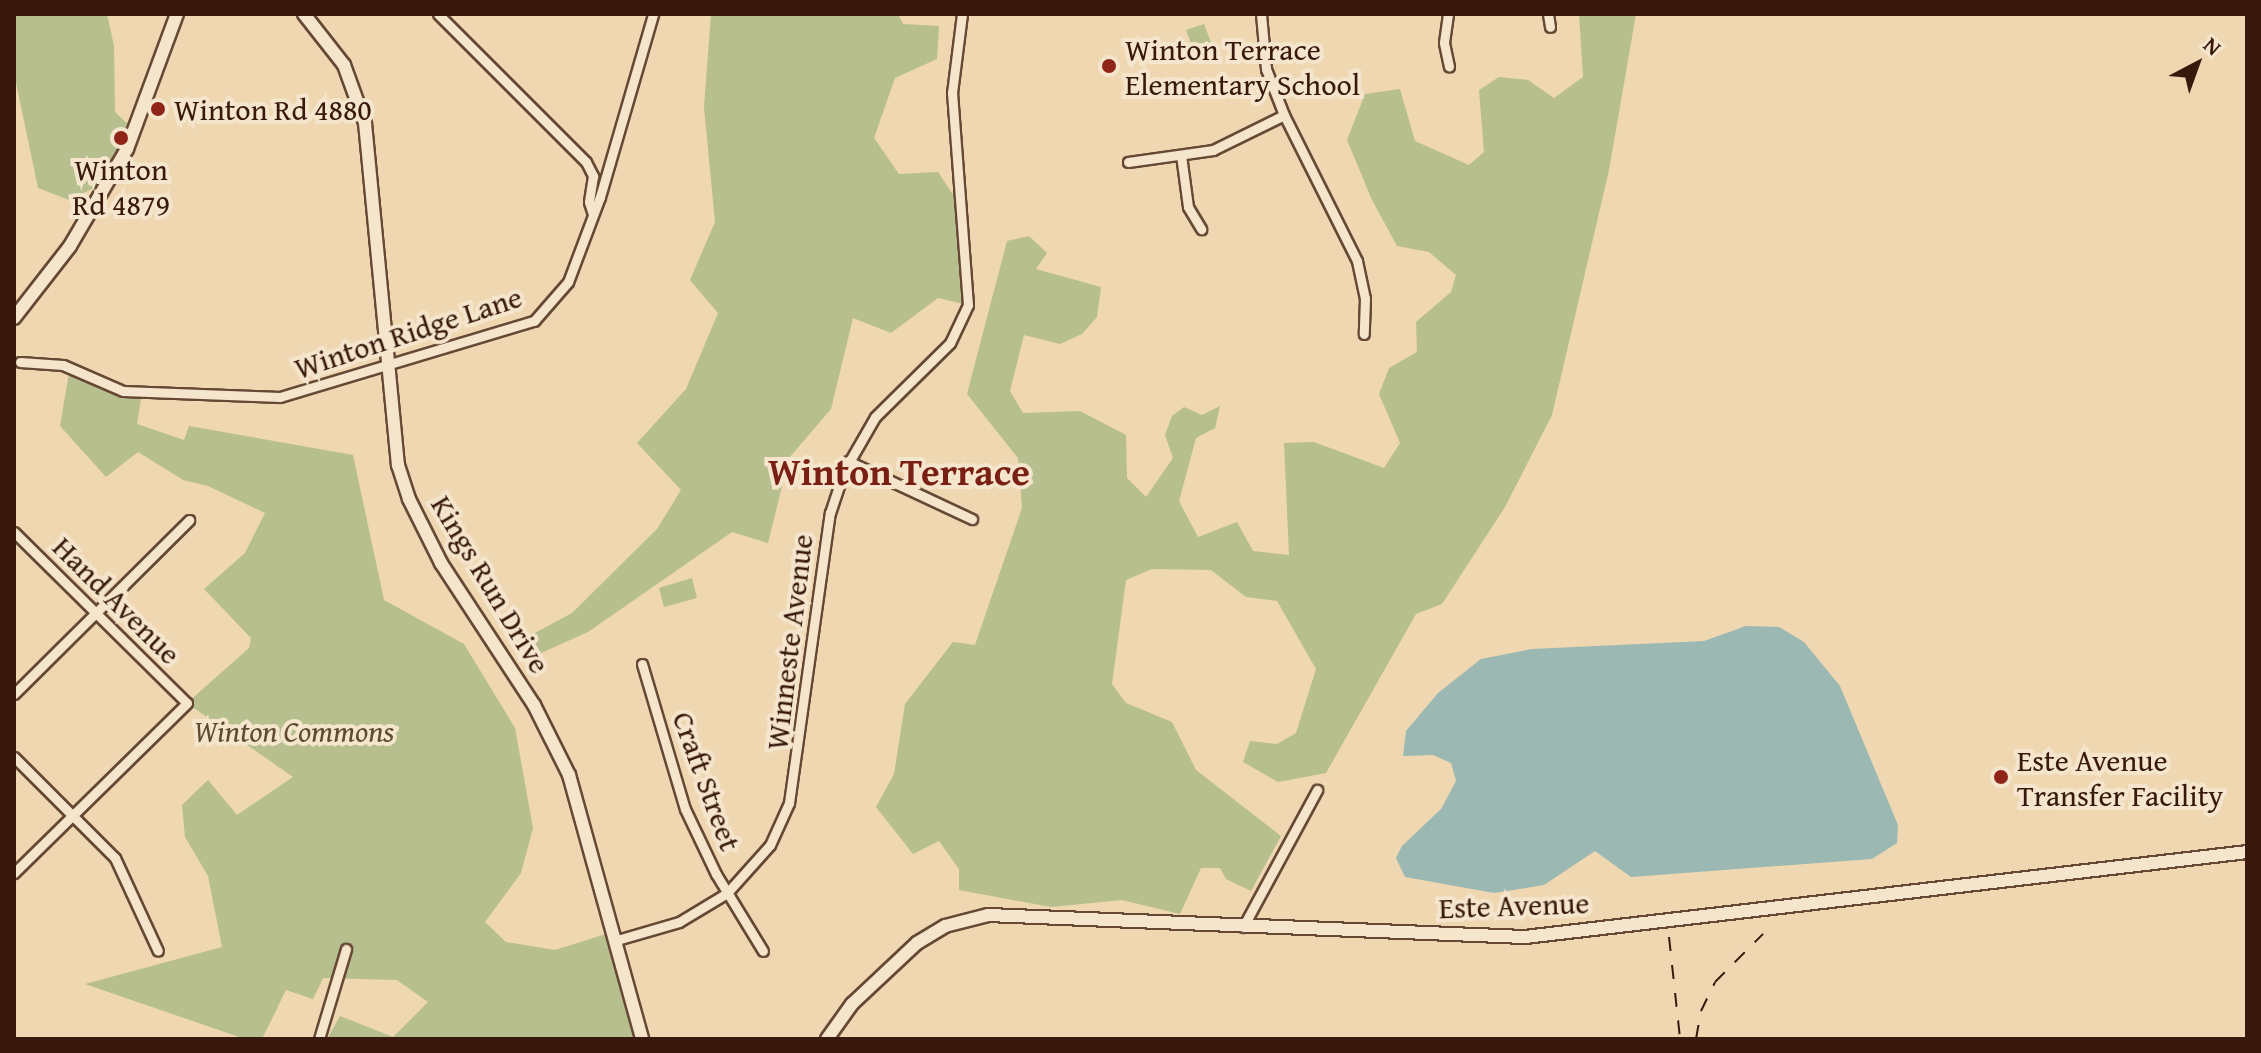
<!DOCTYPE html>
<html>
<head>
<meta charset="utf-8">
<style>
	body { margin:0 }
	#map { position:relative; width:2261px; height:1053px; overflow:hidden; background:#eed7b1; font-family:"Gentium Book Plus",serif }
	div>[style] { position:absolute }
	.green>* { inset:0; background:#b6bf8d }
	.water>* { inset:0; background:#9bb8b3 }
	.roads { filter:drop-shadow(2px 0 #664834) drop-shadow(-2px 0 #664834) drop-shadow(0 2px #664834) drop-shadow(0 -2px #664834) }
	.street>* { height:9px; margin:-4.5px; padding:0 4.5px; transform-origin:4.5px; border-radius:4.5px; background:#f4e5cc }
	.secondary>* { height:12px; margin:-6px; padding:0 6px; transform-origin:6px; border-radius:6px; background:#f4e5cc }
	.rail>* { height:2px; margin-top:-1px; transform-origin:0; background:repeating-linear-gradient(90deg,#38190b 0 14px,transparent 0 28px) }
	.dots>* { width:22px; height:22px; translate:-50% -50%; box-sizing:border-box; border:4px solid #f4e5cc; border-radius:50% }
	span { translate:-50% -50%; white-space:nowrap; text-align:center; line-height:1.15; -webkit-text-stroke:8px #f4e5cc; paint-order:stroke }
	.poi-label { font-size:30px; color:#38190b }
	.left { translate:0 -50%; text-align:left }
	.street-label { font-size:30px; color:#38190b }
	.park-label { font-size:30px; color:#5e4b32; font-style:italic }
	.district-label { font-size:38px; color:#7a1f14; font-weight:700 }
	.frame { position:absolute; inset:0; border:16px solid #38190b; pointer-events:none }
	.north { position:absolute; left:2157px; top:24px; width:80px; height:80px; -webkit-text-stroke:6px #f4e5cc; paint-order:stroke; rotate:41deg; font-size:22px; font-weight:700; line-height:32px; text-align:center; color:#38190b }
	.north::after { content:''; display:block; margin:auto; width:28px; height:36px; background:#38190b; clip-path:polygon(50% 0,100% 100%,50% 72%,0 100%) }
</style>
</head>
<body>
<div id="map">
	<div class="green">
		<i style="clip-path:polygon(14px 14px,107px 14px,114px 46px,115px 112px,135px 131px,110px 180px,69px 200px,38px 188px,14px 73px)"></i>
		<i style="clip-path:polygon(711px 14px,898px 14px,903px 24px,939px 26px,937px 59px,895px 78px,874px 138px,899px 174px,938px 172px,963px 210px,968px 305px,938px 298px,891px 333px,853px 318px,831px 409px,789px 458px,768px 543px,732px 532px,588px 632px,530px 658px,520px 641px,572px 613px,657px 529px,681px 490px,637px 443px,686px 389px,718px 313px,690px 280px,715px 222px,704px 107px)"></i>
		<i style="clip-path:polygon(1579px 14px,1636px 14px,1609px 170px,1552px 415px,1505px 507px,1442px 604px,1416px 614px,1326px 773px,1278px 782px,1243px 762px,1250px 741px,1277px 744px,1296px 733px,1316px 669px,1277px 601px,1246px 597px,1211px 570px,1152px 569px,1126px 580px,1112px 684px,1126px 703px,1172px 722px,1196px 770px,1281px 836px,1251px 891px,1226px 879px,1220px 868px,1201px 868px,1180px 914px,1122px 900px,1051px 907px,959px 890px,959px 869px,939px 841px,913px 854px,876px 807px,894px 774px,905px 704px,953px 642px,975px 645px,1022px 508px,1018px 458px,967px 394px,1007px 241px,1029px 236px,1047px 253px,1036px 269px,1101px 287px,1097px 317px,1082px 334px,1060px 344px,1024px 335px,1010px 391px,1023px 413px,1080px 411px,1126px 435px,1127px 478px,1146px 497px,1173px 458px,1165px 435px,1172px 416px,1184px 407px,1202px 415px,1220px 406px,1215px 428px,1196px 438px,1179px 501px,1198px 537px,1237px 522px,1253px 551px,1289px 555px,1284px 443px,1314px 442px,1384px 468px,1400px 443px,1379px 394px,1389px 368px,1417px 352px,1416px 322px,1451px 292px,1456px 275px,1429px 252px,1397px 246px,1372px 200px,1347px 140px,1365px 94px,1400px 89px,1415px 141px,1469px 165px,1484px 152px,1479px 90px,1499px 77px,1528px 80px,1554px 98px,1583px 77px)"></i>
		<i style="clip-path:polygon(1204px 24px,1216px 56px,1198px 62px,1186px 30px)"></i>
		<i style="clip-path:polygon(69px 373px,141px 399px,137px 424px,184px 440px,189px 426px,353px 455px,384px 600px,464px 644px,515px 728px,533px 828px,521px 873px,485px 922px,506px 942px,555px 950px,609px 933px,637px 1039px,327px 1039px,340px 1016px,393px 1037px,428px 1002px,397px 980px,323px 978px,313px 999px,286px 990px,262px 1039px,245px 1039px,85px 984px,222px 947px,208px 876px,185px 837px,182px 805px,208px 780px,237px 815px,293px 777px,187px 703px,249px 648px,251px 638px,204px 589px,245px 553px,265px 513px,208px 486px,183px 480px,138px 452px,106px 477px,60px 426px)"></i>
		<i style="clip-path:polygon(692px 578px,697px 598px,664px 607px,659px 588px)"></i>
	</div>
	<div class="water">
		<i style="clip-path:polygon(1746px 626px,1779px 627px,1804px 642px,1840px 686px,1898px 825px,1897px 843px,1872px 859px,1631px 877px,1595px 851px,1544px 885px,1494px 893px,1405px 877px,1396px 858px,1402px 846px,1441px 809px,1456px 781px,1451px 763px,1433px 755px,1403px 756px,1406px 731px,1438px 693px,1481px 659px,1532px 649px,1704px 641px)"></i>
	</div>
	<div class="roads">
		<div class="street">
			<i style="left:438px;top:14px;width:209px;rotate:45deg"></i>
			<i style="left:586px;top:162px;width:16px;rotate:63deg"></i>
			<i style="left:593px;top:176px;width:26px;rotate:99deg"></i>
			<i style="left:589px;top:202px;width:13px;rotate:72deg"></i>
			<i style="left:1261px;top:14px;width:55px;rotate:84.8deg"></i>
			<i style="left:1266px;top:69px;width:49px;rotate:68.6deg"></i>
			<i style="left:1284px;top:115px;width:163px;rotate:63.4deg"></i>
			<i style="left:1357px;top:261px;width:38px;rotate:78deg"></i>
			<i style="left:1365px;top:298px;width:36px;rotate:92deg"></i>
			<i style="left:1448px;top:14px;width:29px;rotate:98deg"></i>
			<i style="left:1444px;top:43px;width:24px;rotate:78deg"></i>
			<i style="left:1548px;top:14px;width:13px;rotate:81deg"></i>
			<i style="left:1181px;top:155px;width:52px;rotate:82.3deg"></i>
			<i style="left:1188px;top:207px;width:26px;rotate:59deg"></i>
			<i style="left:1128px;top:162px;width:86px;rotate:-8deg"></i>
			<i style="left:1213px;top:150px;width:79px;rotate:-26.2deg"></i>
			<i style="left:20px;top:362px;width:43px;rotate:4deg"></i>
			<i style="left:63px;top:365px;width:65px;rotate:23.4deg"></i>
			<i style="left:123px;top:391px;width:157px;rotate:2.2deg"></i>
			<i style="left:280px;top:397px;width:265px;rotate:-16.7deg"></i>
			<i style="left:534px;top:321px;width:52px;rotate:-48.9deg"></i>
			<i style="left:568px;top:282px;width:91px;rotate:-69.4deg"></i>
			<i style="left:600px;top:197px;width:191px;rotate:-73.8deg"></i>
			<i style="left:848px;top:461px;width:137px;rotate:25.1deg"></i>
			<i style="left:14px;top:532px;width:243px;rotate:44.7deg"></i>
			<i style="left:187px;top:703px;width:243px;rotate:135.5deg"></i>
			<i style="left:642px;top:664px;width:151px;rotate:73.5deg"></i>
			<i style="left:685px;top:809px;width:72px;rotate:64.5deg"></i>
			<i style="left:716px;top:874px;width:90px;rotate:58.6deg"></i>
			<i style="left:14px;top:694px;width:247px;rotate:-44.8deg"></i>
			<i style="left:14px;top:757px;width:143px;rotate:45deg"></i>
			<i style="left:115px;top:858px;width:102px;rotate:65.2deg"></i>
			<i style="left:1243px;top:927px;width:156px;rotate:-61.6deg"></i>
			<i style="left:617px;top:940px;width:65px;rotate:-16.2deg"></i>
			<i style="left:679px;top:922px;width:56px;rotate:-31.1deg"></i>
			<i style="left:727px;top:893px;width:64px;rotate:-48.1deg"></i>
			<i style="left:770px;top:845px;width:46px;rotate:-65.7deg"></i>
			<i style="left:789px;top:803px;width:293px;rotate:-82deg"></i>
			<i style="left:830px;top:513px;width:44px;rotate:-71.6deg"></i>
			<i style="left:844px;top:471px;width:62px;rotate:-60.1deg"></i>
			<i style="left:875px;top:417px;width:105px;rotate:-44.6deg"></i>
			<i style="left:950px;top:343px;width:42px;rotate:-64.7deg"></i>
			<i style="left:968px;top:305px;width:213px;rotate:-94.3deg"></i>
			<i style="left:952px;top:93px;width:80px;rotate:-82.8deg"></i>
			<i style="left:319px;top:1039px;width:94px;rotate:-73.3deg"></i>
		</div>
		<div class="secondary">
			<i style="left:304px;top:14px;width:65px;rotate:51.9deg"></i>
			<i style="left:344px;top:65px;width:62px;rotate:70.1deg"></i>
			<i style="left:365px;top:123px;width:344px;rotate:84.5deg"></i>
			<i style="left:398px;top:465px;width:36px;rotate:72deg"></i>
			<i style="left:409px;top:499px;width:72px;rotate:63.4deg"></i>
			<i style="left:441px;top:563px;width:170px;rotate:56.8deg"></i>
			<i style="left:534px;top:705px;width:78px;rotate:63.4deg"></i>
			<i style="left:569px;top:775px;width:274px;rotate:74.5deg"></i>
			<i style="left:14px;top:318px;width:91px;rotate:-52.1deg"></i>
			<i style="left:70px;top:246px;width:113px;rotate:-59.6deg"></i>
			<i style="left:127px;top:149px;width:144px;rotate:-69.7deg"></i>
			<i style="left:827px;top:1039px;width:43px;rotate:-54.5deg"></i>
			<i style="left:852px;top:1004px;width:89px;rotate:-43.2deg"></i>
			<i style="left:917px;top:943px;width:33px;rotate:-31deg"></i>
			<i style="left:945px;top:926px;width:44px;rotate:-14.3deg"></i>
			<i style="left:988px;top:915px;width:537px;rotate:2.35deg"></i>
			<i style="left:1525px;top:937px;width:727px;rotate:-6.71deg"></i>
		</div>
	</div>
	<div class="rail">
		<i style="left:1669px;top:937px;width:103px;rotate:83.8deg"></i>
		<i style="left:1696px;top:1039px;width:28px;rotate:-80deg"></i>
		<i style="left:1701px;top:1011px;width:32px;rotate:-64deg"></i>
		<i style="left:1715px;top:982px;width:68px;rotate:-45deg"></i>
	</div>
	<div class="dots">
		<i style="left:1109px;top:66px;background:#8f2418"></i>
		<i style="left:158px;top:109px;background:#8f2418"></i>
		<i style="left:121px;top:138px;background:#8f2418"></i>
		<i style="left:2001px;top:777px;background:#8f2418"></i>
	</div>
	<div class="poi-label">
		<span class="left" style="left:1125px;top:66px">Winton Terrace<br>Elementary School</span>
		<span class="left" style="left:174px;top:109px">Winton Rd 4880</span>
		<span style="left:121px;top:186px">Winton<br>Rd 4879</span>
		<span class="left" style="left:2017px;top:777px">Este Avenue<br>Transfer Facility</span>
	</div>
	<div class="street-label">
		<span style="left:408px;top:332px;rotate:-18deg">Winton Ridge Lane</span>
		<span style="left:491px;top:584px;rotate:59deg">Kings Run Drive</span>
		<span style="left:117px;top:600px;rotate:45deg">Hand Avenue</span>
		<span style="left:789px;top:642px;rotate:-83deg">Winneste Avenue</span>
		<span style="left:707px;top:781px;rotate:70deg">Craft Street</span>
		<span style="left:1514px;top:905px;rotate:-2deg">Este Avenue</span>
	</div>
	<div class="park-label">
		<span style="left:294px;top:731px">Winton Commons</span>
	</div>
	<div class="district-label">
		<span style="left:899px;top:472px">Winton Terrace</span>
	</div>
	<div class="frame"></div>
	<div class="north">N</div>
</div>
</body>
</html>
